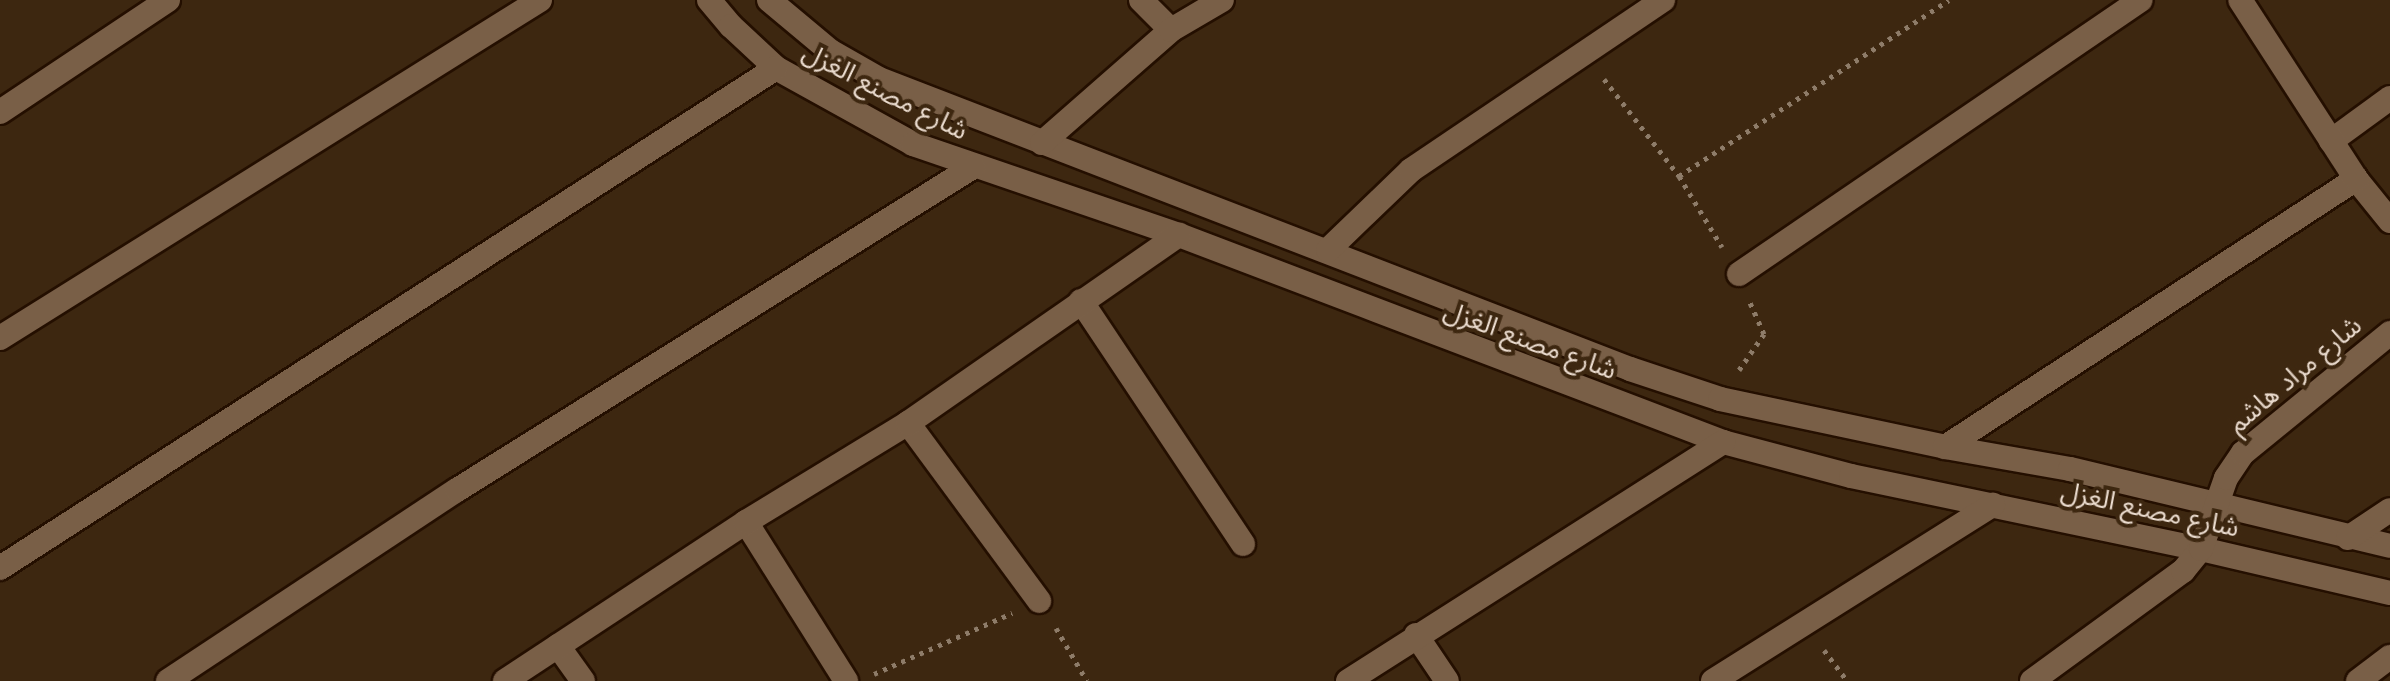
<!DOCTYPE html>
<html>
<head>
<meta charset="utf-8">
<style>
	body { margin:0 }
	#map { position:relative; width:2390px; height:681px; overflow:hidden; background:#3d2710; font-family:"Libre Baskerville","Noto Sans Arabic",serif }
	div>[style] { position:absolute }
	.path>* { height:5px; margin-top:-2.5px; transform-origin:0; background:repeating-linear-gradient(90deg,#8e7c69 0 4px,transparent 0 10px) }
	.roads { filter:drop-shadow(2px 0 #240f00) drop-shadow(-2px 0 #240f00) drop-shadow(0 2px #240f00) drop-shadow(0 -2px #240f00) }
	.minor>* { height:24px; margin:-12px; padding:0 12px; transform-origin:12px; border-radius:12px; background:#795f47 }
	span { translate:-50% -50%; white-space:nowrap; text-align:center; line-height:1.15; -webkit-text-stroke:8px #3d2710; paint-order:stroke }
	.street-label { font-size:26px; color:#ebdccf }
</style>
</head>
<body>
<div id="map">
	<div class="path">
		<i style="left:1604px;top:79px;width:123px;rotate:52.3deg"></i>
		<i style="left:1679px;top:176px;width:83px;rotate:58.8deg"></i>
		<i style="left:1679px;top:176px;width:322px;rotate:-33.1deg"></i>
		<i style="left:1739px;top:370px;width:44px;rotate:-55.2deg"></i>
		<i style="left:1764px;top:334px;width:35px;rotate:-114deg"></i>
		<i style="left:1056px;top:628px;width:61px;rotate:59.7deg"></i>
		<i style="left:1824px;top:650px;width:39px;rotate:53deg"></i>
		<i style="left:874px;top:674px;width:151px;rotate:-23.8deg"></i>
	</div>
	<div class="roads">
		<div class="minor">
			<i style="left:709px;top:0;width:34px;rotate:50deg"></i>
			<i style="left:731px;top:26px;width:62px;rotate:43deg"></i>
			<i style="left:776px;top:68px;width:157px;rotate:29deg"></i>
			<i style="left:913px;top:144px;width:281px;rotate:18.9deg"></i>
			<i style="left:1179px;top:235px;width:582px;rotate:20.83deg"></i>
			<i style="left:1723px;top:442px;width:132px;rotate:14.9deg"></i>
			<i style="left:1851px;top:476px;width:358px;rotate:11.8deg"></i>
			<i style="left:2201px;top:549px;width:194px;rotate:13.1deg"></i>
			<i style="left:769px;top:0;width:80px;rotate:39.9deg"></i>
			<i style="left:830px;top:51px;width:56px;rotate:29.7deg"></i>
			<i style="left:879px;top:79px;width:805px;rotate:21.11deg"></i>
			<i style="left:1630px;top:369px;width:95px;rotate:18.4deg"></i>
			<i style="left:1720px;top:399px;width:230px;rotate:12deg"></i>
			<i style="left:1945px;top:447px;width:127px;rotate:10deg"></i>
			<i style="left:2070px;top:469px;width:329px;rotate:13.5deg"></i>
			<i style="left:1141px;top:0;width:42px;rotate:45deg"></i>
			<i style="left:0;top:112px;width:202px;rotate:-33.7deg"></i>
			<i style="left:2331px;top:141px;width:73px;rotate:-36.1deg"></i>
			<i style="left:1042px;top:143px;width:171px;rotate:-41.2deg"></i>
			<i style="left:1171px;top:30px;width:59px;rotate:-30.5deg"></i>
			<i style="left:2356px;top:179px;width:54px;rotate:51deg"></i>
			<i style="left:1328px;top:250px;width:115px;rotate:-43.9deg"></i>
			<i style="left:1411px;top:170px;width:304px;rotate:-34deg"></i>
			<i style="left:1739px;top:274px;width:486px;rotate:-34.3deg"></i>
			<i style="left:1081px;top:301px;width:292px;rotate:56.3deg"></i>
			<i style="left:0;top:338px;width:637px;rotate:-32.04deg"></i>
			<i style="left:908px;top:423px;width:221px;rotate:53.6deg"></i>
			<i style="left:1945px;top:447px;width:491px;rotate:-33.1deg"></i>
			<i style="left:2356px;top:179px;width:213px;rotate:-122.9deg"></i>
			<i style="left:746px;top:522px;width:188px;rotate:57.8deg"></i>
			<i style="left:2348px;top:538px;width:50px;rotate:-33.7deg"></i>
			<i style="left:0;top:568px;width:923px;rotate:-32.79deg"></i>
			<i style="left:1416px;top:635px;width:55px;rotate:56deg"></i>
			<i style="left:558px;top:646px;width:43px;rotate:54.5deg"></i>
			<i style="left:168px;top:681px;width:346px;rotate:-33.5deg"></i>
			<i style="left:457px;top:490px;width:609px;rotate:-32.05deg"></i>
			<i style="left:505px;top:681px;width:289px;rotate:-33.4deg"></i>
			<i style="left:746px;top:522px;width:190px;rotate:-31.4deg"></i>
			<i style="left:908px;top:423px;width:330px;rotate:-34.8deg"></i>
			<i style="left:1348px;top:681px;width:445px;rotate:-32.5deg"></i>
			<i style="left:1713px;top:681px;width:331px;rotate:-32.2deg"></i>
			<i style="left:2032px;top:681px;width:187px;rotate:-36.1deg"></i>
			<i style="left:2183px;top:571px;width:28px;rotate:-51deg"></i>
			<i style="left:2201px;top:549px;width:75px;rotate:-70.6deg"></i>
			<i style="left:2226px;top:478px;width:30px;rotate:-56deg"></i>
			<i style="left:2243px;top:453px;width:190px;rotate:-39.2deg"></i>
			<i style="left:2358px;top:681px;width:40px;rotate:-37deg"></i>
		</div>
	</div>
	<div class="street-label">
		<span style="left:885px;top:92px;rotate:27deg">شارع مصنع الغزل</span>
		<span style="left:1530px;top:341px;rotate:20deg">شارع مصنع الغزل</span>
		<span style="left:2295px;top:375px;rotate:-40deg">شارع مراد هاشم</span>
		<span style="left:2150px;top:510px;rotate:12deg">شارع مصنع الغزل</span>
	</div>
</div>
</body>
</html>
